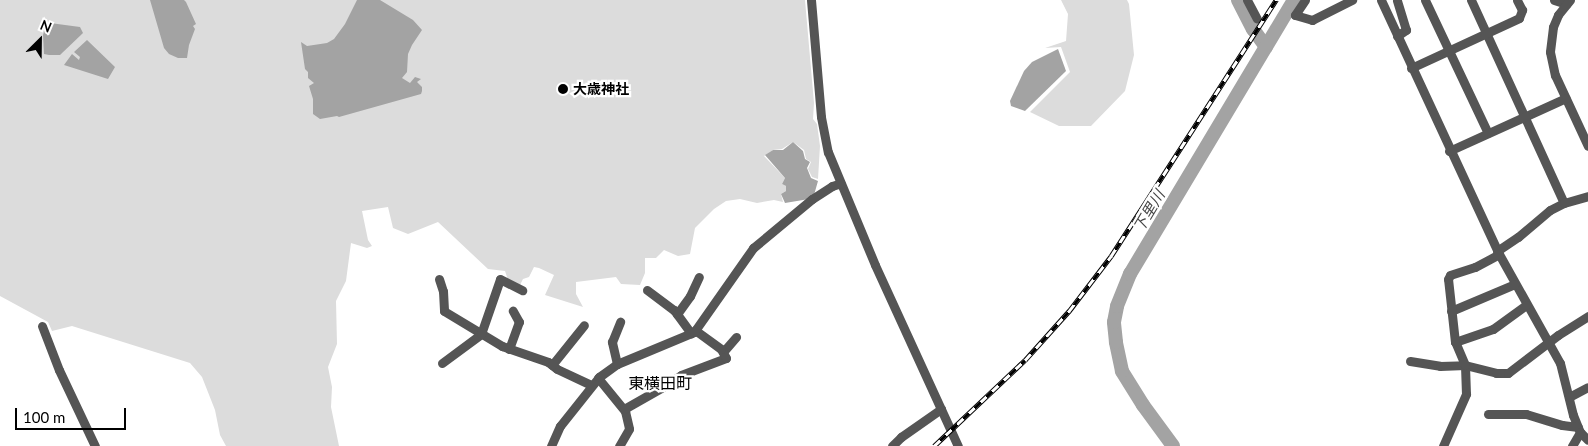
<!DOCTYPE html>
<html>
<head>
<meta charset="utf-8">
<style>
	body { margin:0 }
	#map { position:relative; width:1588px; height:446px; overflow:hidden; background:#fff; font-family:Lato,"Noto Sans JP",sans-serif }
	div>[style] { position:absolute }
	.green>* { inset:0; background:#dcdcdc }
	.water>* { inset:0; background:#a3a3a3 }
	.river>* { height:14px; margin:-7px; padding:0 7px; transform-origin:7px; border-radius:7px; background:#a3a3a3 }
	.minor>* { height:9px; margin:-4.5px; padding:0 4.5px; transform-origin:4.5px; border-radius:4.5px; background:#555 }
	.rail>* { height:4.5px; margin-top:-2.25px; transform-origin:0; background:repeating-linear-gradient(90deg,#fff 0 8px,#000 0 16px); box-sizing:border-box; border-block:1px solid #000 }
	.dots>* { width:14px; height:14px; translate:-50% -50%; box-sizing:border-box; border:2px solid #fff; border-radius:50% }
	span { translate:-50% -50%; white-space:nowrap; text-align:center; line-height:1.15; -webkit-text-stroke:4.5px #fff; paint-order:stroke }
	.poi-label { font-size:14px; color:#000; font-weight:700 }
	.left { translate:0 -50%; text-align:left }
	.water-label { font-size:15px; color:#444; font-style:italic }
	.quarter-label { font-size:16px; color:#000 }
	.north { position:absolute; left:15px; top:15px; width:50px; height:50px; -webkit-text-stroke:4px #fff; paint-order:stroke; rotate:23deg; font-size:14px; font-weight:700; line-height:20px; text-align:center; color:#000 }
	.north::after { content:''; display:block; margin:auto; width:18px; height:22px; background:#000; clip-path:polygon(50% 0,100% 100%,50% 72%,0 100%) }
	.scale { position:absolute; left:15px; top:408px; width:111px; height:22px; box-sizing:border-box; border:2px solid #000; border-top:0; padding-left:6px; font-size:15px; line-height:18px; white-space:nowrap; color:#000; -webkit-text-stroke:4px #fff; paint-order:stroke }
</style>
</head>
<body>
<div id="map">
	<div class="green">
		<i style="clip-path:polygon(0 0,805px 0,814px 103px,813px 119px,817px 124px,820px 146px,818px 179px,812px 177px,808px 169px,811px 162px,806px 159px,804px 150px,793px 142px,782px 149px,773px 150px,764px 156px,785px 178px,782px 184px,786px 186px,786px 191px,781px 194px,783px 202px,774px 200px,757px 203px,740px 199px,726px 201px,714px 209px,695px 228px,690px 254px,678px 256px,664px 250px,656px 258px,645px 258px,645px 273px,640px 285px,621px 284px,616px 277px,576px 282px,576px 294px,583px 307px,545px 295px,554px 275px,539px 268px,534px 267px,529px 277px,523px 279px,520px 285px,508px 280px,505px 271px,488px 269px,438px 222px,408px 234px,393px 228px,388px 207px,362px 211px,368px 240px,372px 246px,367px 248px,351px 243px,346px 281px,336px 301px,337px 344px,328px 367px,332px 387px,331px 407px,339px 446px,226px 446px,220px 435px,215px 410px,202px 377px,190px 363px,72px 326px,52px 331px,48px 322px,0 296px)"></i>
		<i style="clip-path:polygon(1061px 0,1127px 0,1129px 4px,1134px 55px,1125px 91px,1091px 126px,1059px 126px,1030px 112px,1070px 72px,1061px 47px,1045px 48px,1066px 41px,1068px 14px)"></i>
	</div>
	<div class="water">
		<i style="clip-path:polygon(150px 0,184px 0,186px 2px,196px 24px,193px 26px,195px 29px,189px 45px,187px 58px,178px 58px,169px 54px,164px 48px)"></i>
		<i style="clip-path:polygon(357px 0,380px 0,413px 20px,422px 30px,412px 45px,408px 54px,407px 72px,402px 78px,410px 83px,415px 77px,421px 79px,417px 82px,422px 87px,422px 91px,421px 94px,339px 117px,337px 116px,320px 119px,313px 114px,313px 99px,309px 86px,314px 83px,308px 78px,308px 72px,305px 69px,301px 42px,307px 46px,327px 43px,334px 39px,345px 24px)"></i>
		<i style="clip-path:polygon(50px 23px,80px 27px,83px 33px,60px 55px,49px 55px,44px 54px,43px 35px,46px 25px)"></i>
		<i style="clip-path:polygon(87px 40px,115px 67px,108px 79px,64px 65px,72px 54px,79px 60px,80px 57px,74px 52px)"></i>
		<i style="clip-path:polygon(1058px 49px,1066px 71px,1025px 111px,1011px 106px,1010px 101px,1024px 71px,1032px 62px)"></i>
		<i style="clip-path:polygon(793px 142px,803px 151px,805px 159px,810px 162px,807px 168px,811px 178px,818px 181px,814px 195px,809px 199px,785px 203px,781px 194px,786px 191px,786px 186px,782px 184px,785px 178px,765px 155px,773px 150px,783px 150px)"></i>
	</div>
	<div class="river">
		<i style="left:1238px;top:0;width:33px;rotate:63deg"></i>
		<i style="left:1253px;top:29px;width:22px;rotate:54deg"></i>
		<i style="left:1173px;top:446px;width:51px;rotate:-126.2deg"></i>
		<i style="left:1143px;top:405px;width:40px;rotate:-122deg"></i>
		<i style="left:1122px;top:371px;width:30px;rotate:-102deg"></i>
		<i style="left:1116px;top:342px;width:20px;rotate:-96deg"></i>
		<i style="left:1114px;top:322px;width:16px;rotate:-79deg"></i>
		<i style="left:1117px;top:306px;width:35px;rotate:-68deg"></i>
		<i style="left:1130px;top:274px;width:319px;rotate:-59.1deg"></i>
	</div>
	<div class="minor">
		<i style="left:811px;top:0;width:117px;rotate:85.1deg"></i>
		<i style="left:821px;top:117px;width:36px;rotate:79deg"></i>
		<i style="left:828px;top:152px;width:122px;rotate:67.4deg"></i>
		<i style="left:875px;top:265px;width:199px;rotate:65.4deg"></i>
		<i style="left:1247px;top:0;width:21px;rotate:62deg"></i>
		<i style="left:1305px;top:0;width:18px;rotate:124deg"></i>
		<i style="left:1295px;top:15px;width:18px;rotate:16deg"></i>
		<i style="left:1312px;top:20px;width:45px;rotate:-26.6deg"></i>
		<i style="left:1381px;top:0;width:280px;rotate:65.1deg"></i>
		<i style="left:1499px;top:254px;width:125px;rotate:60.8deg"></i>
		<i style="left:1560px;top:363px;width:54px;rotate:76deg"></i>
		<i style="left:1573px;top:415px;width:18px;rotate:68deg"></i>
		<i style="left:1580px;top:432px;width:11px;rotate:45deg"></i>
		<i style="left:1425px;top:0;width:147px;rotate:64.7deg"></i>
		<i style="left:1471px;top:0;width:223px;rotate:65.4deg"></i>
		<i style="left:1554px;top:0;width:13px;rotate:18deg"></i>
		<i style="left:1570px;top:0;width:19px;rotate:129deg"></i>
		<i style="left:1558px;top:15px;width:13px;rotate:113deg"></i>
		<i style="left:1553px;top:27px;width:25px;rotate:97deg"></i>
		<i style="left:1550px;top:52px;width:24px;rotate:78deg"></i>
		<i style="left:1555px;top:75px;width:78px;rotate:65.1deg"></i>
		<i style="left:1397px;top:36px;width:11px;rotate:-34deg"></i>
		<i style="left:1406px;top:30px;width:31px;rotate:-107deg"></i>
		<i style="left:1411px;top:68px;width:119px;rotate:-24.8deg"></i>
		<i style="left:1519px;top:18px;width:9px;rotate:-69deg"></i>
		<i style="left:1522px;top:10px;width:11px;rotate:-117deg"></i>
		<i style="left:1449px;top:151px;width:128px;rotate:-24.4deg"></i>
		<i style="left:1497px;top:251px;width:25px;rotate:-34deg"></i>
		<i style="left:1518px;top:237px;width:42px;rotate:-40.2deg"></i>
		<i style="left:1550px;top:210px;width:16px;rotate:-27deg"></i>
		<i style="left:1564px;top:203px;width:25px;rotate:-16deg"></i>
		<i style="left:439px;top:279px;width:13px;rotate:72deg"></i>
		<i style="left:443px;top:291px;width:20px;rotate:87deg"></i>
		<i style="left:444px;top:311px;width:68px;rotate:31.1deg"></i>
		<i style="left:502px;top:346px;width:49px;rotate:19.2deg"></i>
		<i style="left:548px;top:362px;width:11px;rotate:38deg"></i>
		<i style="left:557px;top:369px;width:38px;rotate:25deg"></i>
		<i style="left:647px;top:290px;width:34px;rotate:37deg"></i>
		<i style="left:674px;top:310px;width:29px;rotate:54deg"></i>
		<i style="left:1451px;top:311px;width:69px;rotate:-22.9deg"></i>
		<i style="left:677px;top:314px;width:22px;rotate:-54deg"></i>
		<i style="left:690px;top:296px;width:21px;rotate:-65deg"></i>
		<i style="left:42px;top:326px;width:47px;rotate:68.9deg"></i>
		<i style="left:59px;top:370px;width:84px;rotate:64.7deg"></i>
		<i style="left:1455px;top:342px;width:40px;rotate:-18.9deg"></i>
		<i style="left:1493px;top:329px;width:41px;rotate:-36deg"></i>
		<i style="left:509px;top:349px;width:29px;rotate:-70deg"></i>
		<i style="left:519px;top:322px;width:13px;rotate:-119deg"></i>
		<i style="left:723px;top:352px;width:20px;rotate:-49deg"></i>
		<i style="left:1410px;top:361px;width:30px;rotate:9deg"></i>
		<i style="left:1440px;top:366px;width:25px;rotate:-2deg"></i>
		<i style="left:1465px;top:365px;width:32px;rotate:14deg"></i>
		<i style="left:1496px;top:373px;width:12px"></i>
		<i style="left:1508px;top:373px;width:63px;rotate:-37.2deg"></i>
		<i style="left:1558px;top:335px;width:36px;rotate:-32deg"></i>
		<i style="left:442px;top:363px;width:49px;rotate:-36.6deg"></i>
		<i style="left:481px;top:334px;width:58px;rotate:-70.9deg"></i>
		<i style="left:500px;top:279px;width:25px;rotate:27deg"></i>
		<i style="left:617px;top:364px;width:23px;rotate:-103deg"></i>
		<i style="left:612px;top:342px;width:22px;rotate:-68deg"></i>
		<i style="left:552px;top:365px;width:51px;rotate:-51.3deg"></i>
		<i style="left:598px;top:378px;width:43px;rotate:50.7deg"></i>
		<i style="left:625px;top:411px;width:18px;rotate:77deg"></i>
		<i style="left:629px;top:429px;width:20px;rotate:120deg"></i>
		<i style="left:1569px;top:397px;width:21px;rotate:-28deg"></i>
		<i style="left:624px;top:409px;width:43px;rotate:-29.6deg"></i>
		<i style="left:661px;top:388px;width:24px;rotate:-33deg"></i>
		<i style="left:681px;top:375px;width:48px;rotate:-20.7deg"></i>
		<i style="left:726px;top:358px;width:10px;rotate:-119deg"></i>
		<i style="left:721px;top:349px;width:32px;rotate:-144deg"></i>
		<i style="left:1488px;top:414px;width:38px"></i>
		<i style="left:1526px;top:414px;width:38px;rotate:17deg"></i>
		<i style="left:1562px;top:425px;width:16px;rotate:7deg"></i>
		<i style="left:551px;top:446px;width:22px;rotate:-66deg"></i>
		<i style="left:560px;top:426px;width:63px;rotate:-51.5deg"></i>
		<i style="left:599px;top:377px;width:22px;rotate:-36deg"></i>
		<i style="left:617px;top:364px;width:83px;rotate:-22.6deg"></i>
		<i style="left:694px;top:332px;width:103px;rotate:-54.9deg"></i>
		<i style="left:753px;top:248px;width:77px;rotate:-39.7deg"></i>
		<i style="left:812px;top:199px;width:24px;rotate:-33deg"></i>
		<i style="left:832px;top:186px;width:9px;rotate:-18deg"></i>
		<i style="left:892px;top:446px;width:13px;rotate:-45deg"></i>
		<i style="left:901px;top:437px;width:49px;rotate:-35deg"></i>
		<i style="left:1443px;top:446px;width:57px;rotate:-66.1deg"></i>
		<i style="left:1466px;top:394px;width:29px;rotate:-92deg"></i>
		<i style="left:1465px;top:365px;width:25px;rotate:-113deg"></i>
		<i style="left:1455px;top:342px;width:63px;rotate:-96.3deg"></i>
		<i style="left:1448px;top:279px;width:4px;rotate:-63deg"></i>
		<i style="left:1450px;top:275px;width:26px;rotate:-18deg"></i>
		<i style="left:1475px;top:267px;width:27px;rotate:-28deg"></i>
		<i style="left:1572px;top:446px;width:16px;rotate:-60deg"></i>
	</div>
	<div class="rail">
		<i style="left:934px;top:446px;width:125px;rotate:-43.4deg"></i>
		<i style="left:1025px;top:360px;width:66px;rotate:-48.1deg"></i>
		<i style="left:1069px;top:311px;width:69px;rotate:-52.6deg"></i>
		<i style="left:1111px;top:256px;width:305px;rotate:-57.2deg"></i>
	</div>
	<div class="dots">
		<i style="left:563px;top:89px;background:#000"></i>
	</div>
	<div class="poi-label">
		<span class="left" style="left:573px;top:89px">大歳神社</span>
	</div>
	<div class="water-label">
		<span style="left:1149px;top:211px;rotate:-59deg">下里川</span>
	</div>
	<div class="quarter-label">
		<span style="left:660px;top:383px">東横田町</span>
	</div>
	<div class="north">N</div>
	<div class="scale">100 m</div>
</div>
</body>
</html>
